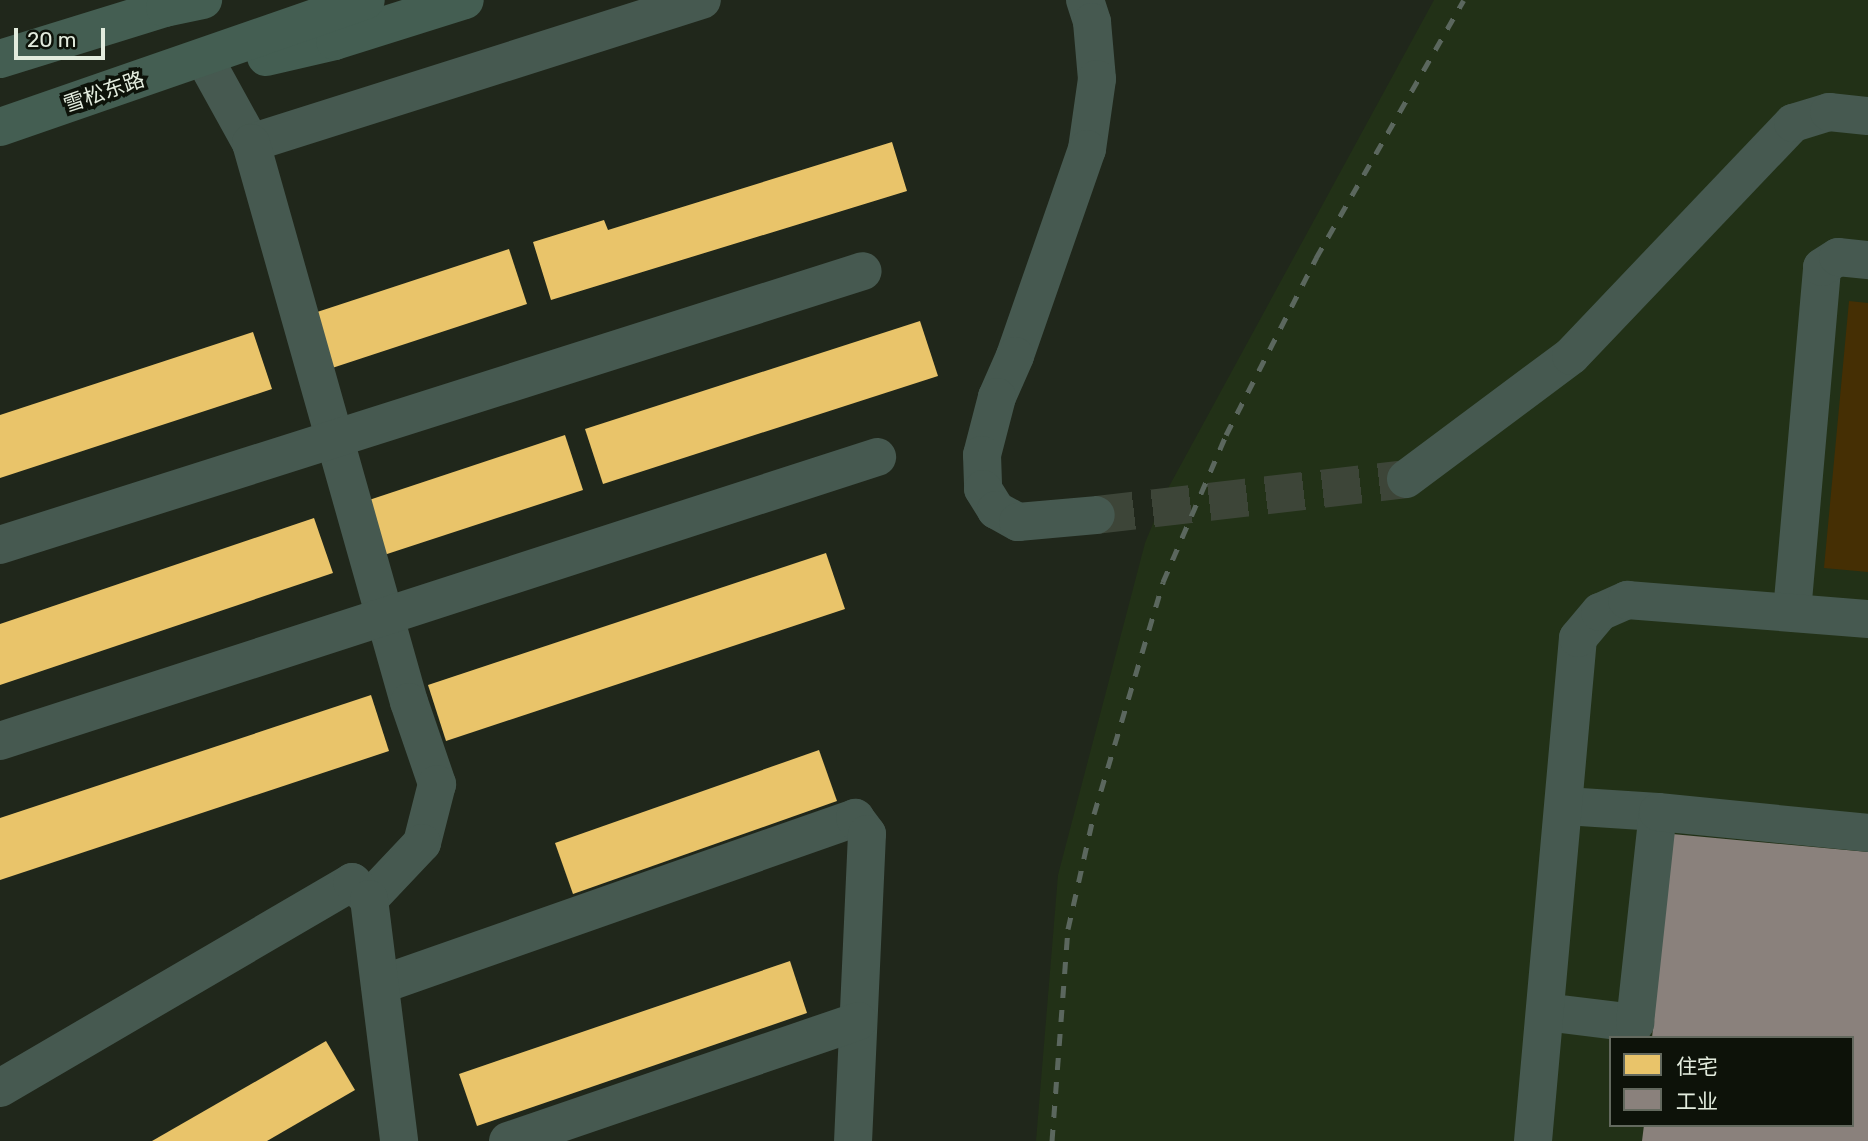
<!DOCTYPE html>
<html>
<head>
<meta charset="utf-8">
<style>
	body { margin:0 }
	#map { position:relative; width:1868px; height:1141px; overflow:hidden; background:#20271b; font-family:Rubik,"Noto Sans SC",sans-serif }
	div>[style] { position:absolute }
	.built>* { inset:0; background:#223117 }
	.green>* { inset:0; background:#452f04 }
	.homes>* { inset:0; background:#e9c46a }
	.industry>* { inset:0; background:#8a817c }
	.minor-tunnel>* { height:38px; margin-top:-19px; transform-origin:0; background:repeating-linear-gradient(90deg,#3d4538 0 38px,transparent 0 57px) }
	.minor>* { height:38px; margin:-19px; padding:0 19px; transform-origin:19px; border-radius:19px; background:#465950 }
	.major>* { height:38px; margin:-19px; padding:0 19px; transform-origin:19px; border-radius:19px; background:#445e52 }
	.rail>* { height:5px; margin-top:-2.5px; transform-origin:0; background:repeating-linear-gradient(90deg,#5b675e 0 12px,transparent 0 24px) }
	span { translate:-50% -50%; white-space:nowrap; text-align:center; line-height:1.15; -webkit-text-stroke:7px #0d1209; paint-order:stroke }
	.street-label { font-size:21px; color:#e3ecde }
	.legend { position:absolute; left:1609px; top:1036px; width:245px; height:91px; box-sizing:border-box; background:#0d1209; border:2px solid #63695e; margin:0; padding:9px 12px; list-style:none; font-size:21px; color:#e3ecde }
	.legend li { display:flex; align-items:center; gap:14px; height:35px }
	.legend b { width:35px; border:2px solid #63695e }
	.scale { position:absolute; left:14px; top:28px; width:91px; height:32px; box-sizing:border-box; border:4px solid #e3ecde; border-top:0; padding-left:9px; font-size:21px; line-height:24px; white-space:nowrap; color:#e3ecde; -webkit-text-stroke:5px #0d1209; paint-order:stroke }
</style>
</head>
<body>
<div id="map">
	<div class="built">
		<i style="clip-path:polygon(evenodd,1434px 0,1868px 0,1868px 1141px,1036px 1141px,1058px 875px,1145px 543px,1166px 492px,1434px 0,1611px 1038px,1852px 1038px,1852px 1125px,1611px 1125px,1611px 1038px)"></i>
	</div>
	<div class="green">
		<i style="clip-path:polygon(1849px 301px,1868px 303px,1868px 572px,1824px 568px)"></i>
	</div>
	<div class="homes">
		<i style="clip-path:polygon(892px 142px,907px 191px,551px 300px,533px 242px,604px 220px,608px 230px)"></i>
		<i style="clip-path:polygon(509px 249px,527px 304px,323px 371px,305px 316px)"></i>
		<i style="clip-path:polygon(920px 321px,938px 376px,603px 484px,585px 429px)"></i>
		<i style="clip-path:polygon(253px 332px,272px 389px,0 478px,0 415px)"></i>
		<i style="clip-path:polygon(565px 435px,583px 490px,384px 555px,366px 501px)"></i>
		<i style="clip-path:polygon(314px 518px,333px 573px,0 685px,0 624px)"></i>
		<i style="clip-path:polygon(826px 553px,845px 609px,446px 741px,428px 685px)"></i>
		<i style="clip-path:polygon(371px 695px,389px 751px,0 880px,0 818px)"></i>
		<i style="clip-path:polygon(819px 750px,837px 801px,573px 894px,555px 843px)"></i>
		<i style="clip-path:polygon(790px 961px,807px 1013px,477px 1126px,459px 1074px)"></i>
		<i style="clip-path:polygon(326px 1041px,355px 1090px,267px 1141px,152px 1141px)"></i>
	</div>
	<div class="industry">
		<i style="clip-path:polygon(1672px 834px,1868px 852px,1868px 1141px,1642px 1141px,1644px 1125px,1852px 1125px,1852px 1038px,1652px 1038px)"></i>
	</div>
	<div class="minor-tunnel">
		<i style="left:1096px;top:515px;width:312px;rotate:-6.6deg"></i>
	</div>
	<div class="minor">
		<i style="left:1085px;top:0;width:23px;rotate:72deg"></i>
		<i style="left:1092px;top:22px;width:57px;rotate:85deg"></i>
		<i style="left:1097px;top:79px;width:71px;rotate:98.1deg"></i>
		<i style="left:1087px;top:149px;width:219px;rotate:109.2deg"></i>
		<i style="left:1015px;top:356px;width:45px;rotate:113.7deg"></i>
		<i style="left:997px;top:397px;width:60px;rotate:104.5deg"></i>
		<i style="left:982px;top:455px;width:34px;rotate:88deg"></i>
		<i style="left:983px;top:489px;width:25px;rotate:58deg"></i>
		<i style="left:996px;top:510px;width:25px;rotate:29deg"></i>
		<i style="left:1018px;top:522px;width:78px;rotate:-5.1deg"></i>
		<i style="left:204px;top:58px;width:97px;rotate:61.1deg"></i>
		<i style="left:251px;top:143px;width:473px;rotate:-17.6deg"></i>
		<i style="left:251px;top:143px;width:581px;rotate:74.22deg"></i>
		<i style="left:409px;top:702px;width:87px;rotate:71.1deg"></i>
		<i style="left:437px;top:784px;width:61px;rotate:104.3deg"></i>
		<i style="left:422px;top:843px;width:77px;rotate:133.4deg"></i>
		<i style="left:1406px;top:479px;width:206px;rotate:-36.7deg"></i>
		<i style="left:1571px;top:356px;width:322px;rotate:-46.4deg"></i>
		<i style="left:1793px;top:123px;width:38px;rotate:-17deg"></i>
		<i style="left:1829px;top:112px;width:39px;rotate:6deg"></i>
		<i style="left:0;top:545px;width:905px;rotate:-17.61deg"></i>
		<i style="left:1792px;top:612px;width:346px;rotate:-85deg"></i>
		<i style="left:1822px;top:267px;width:19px;rotate:-32deg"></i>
		<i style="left:1838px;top:257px;width:30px;rotate:6deg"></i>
		<i style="left:0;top:741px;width:922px;rotate:-17.94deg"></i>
		<i style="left:1565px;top:806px;width:93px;rotate:3.7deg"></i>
		<i style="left:380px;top:985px;width:504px;rotate:-19.37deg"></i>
		<i style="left:855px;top:818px;width:20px;rotate:53deg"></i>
		<i style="left:867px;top:834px;width:307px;rotate:92.6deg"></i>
		<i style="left:1545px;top:1012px;width:91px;rotate:7deg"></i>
		<i style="left:1635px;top:1023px;width:212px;rotate:-83.8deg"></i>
		<i style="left:1658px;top:812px;width:211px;rotate:5.7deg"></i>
		<i style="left:0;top:1088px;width:408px;rotate:-30.3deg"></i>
		<i style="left:352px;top:882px;width:24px;rotate:45deg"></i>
		<i style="left:369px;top:899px;width:244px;rotate:82.9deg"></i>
		<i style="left:508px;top:1141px;width:370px;rotate:-18.9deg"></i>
		<i style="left:1533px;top:1141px;width:505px;rotate:-84.89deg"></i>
		<i style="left:1578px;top:638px;width:34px;rotate:-50deg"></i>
		<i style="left:1600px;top:612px;width:30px;rotate:-24deg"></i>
		<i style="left:1627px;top:600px;width:242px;rotate:4.5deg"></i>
	</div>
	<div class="major">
		<i style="left:266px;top:57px;width:71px;rotate:-13.1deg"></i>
		<i style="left:335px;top:41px;width:136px;rotate:-17.5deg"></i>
		<i style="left:0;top:59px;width:173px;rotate:-17.2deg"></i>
		<i style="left:165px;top:8px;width:39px;rotate:-12deg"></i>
		<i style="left:0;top:127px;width:387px;rotate:-19.1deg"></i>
	</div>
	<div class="rail">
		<i style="left:1052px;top:1141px;width:213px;rotate:-85.7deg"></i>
		<i style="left:1068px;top:929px;width:118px;rotate:-77.3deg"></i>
		<i style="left:1094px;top:814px;width:242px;rotate:-73.4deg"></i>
		<i style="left:1163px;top:582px;width:160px;rotate:-66.8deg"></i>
		<i style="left:1226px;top:435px;width:199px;rotate:-63deg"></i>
		<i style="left:1316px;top:258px;width:297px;rotate:-60.2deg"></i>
	</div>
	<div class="street-label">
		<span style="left:104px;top:92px;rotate:-19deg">雪松东路</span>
	</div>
	<ul class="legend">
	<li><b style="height:19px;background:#e9c46a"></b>住宅</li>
	<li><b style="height:19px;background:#8a817c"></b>工业</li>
	</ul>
	<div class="scale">20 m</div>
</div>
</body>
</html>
